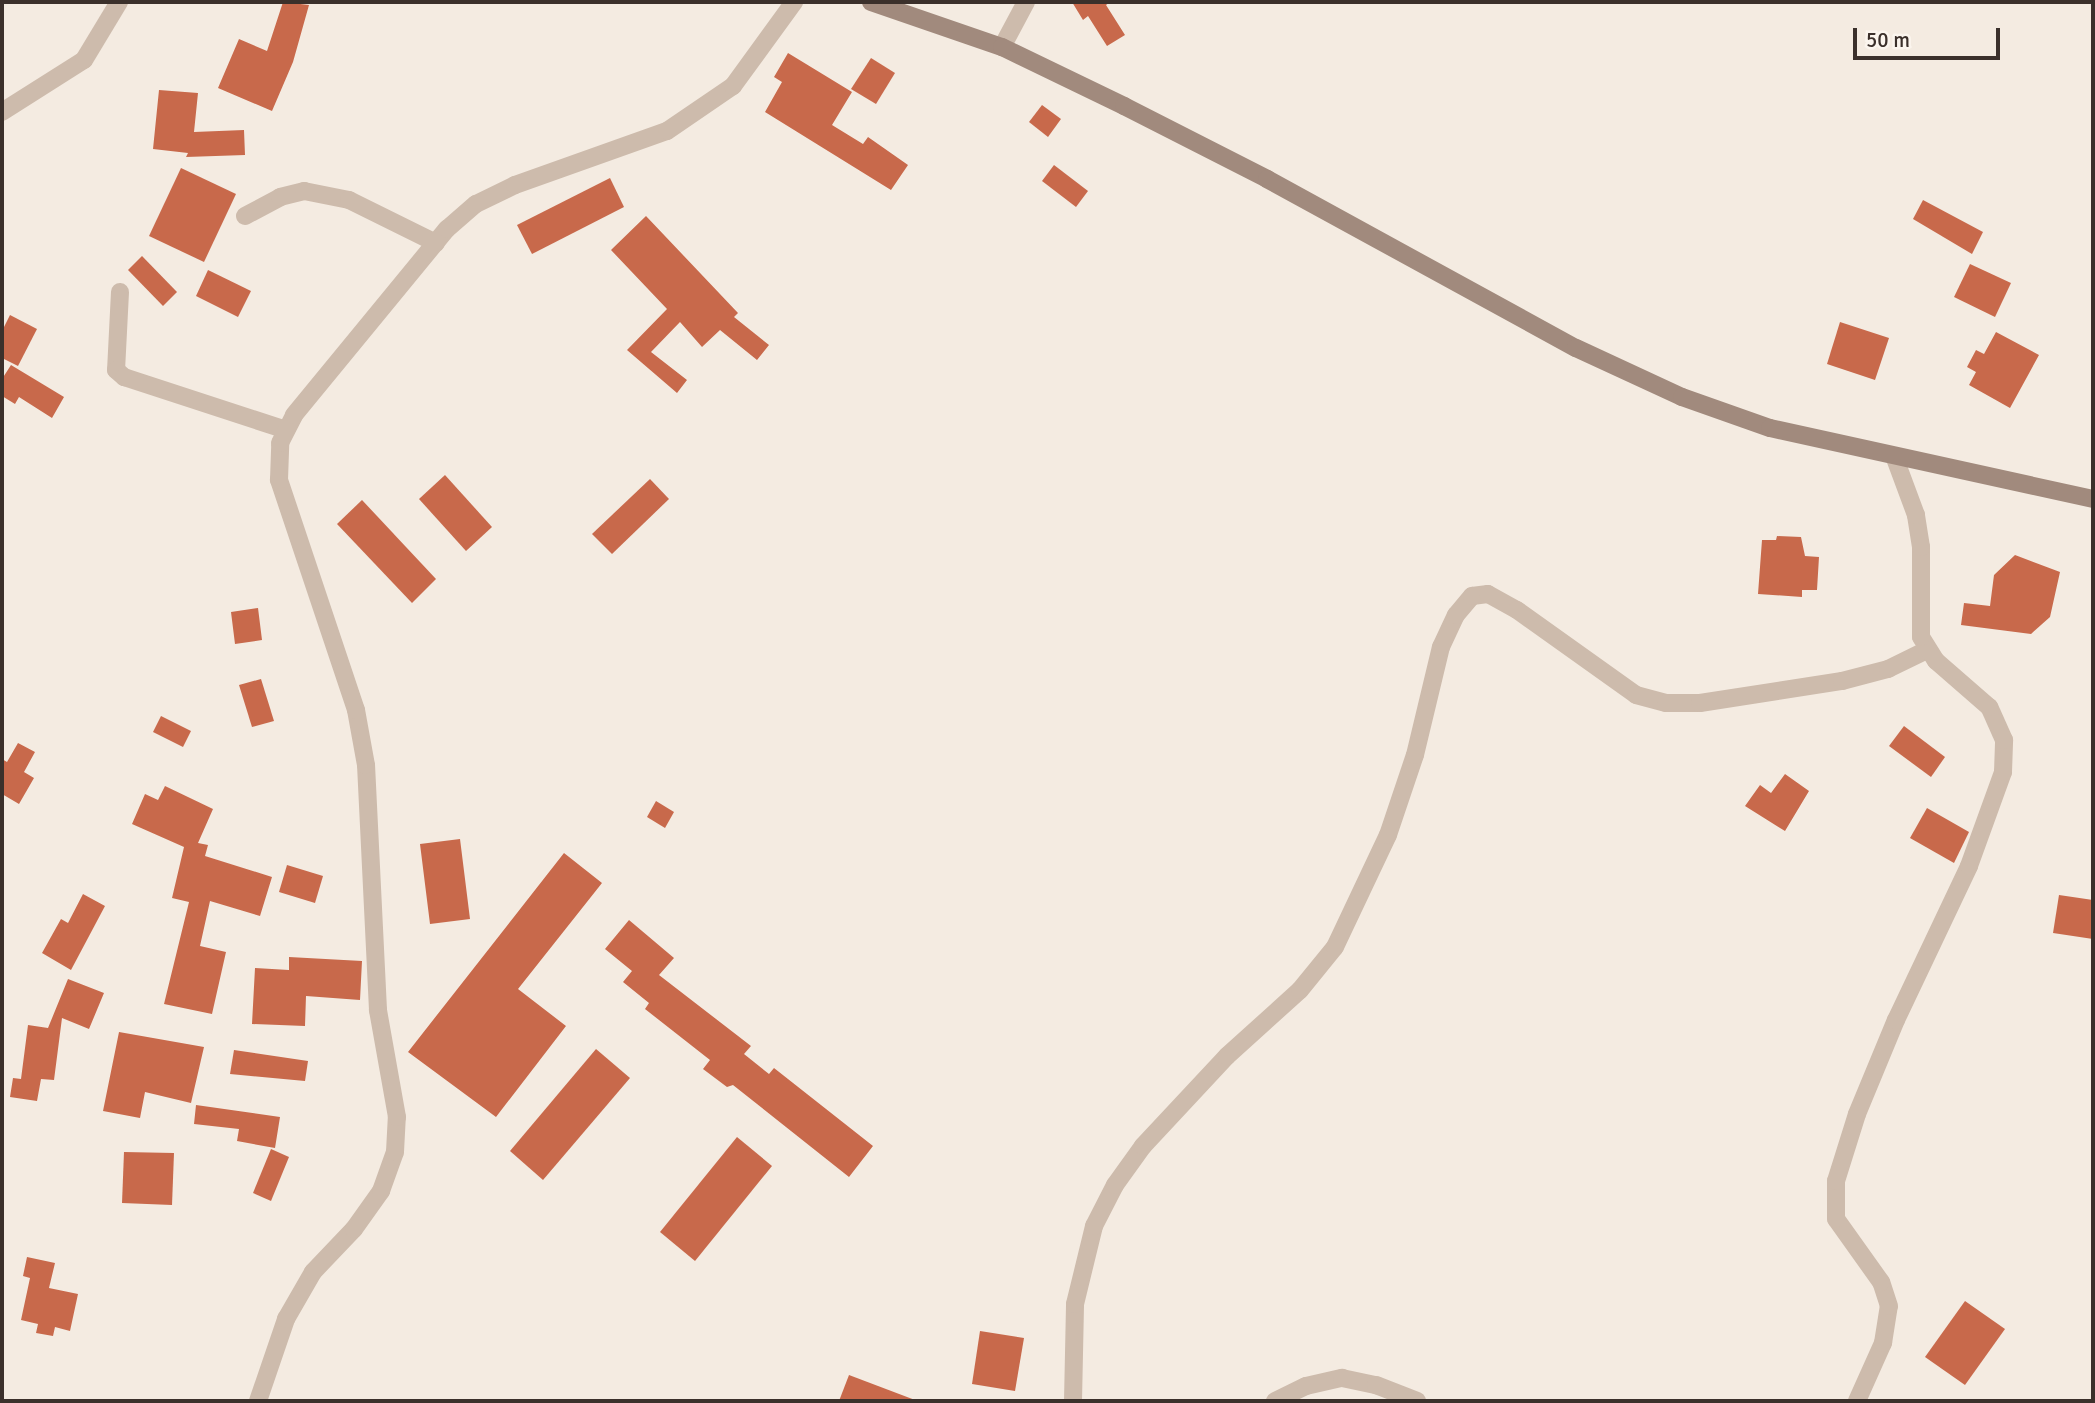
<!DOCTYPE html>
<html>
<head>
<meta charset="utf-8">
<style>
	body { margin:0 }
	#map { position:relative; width:2095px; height:1403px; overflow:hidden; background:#f4ebe1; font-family:Signika,sans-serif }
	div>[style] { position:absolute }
	.building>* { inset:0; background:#c8694b }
	.minor>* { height:18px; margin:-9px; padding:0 9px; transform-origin:9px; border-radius:9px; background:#cdbbac }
	.secondary>* { height:18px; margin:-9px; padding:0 9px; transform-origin:9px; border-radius:9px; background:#a18a7d }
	span { translate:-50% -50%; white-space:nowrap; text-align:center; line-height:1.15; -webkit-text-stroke:5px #fbf5ee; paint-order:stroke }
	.frame { position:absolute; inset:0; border:4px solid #3b302b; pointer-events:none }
	.scale { position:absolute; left:1853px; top:28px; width:147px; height:32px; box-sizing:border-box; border:4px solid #3b302b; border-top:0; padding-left:9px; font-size:21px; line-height:24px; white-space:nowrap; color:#3b302b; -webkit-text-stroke:5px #fbf5ee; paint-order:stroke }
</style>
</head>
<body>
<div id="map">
	<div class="building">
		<i style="clip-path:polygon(283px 2px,309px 5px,293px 62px,272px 111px,218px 88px,239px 39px,267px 51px)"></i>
		<i style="clip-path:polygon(1072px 2px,1110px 2px,1106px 5px,1125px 35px,1107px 46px,1088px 16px,1083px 20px)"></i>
		<i style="clip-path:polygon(788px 53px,852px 92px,832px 125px,863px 144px,868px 137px,908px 165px,891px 190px,765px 112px,782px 82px,774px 77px)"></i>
		<i style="clip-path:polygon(871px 58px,895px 73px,876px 104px,851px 89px)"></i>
		<i style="clip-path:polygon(159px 90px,198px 93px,194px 132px,244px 130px,245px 155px,186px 157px,188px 153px,153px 149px)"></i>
		<i style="clip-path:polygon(1042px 105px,1061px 119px,1048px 137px,1029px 122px)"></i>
		<i style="clip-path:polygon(1054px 165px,1088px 191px,1076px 207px,1042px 181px)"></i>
		<i style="clip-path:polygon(181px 168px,236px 194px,204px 262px,149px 236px)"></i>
		<i style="clip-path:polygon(610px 178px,624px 207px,532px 254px,517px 225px)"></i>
		<i style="clip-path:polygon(1923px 200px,1983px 232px,1972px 254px,1913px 219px)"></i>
		<i style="clip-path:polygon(646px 216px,738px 313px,734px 317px,769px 345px,757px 360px,720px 330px,702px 347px,680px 322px,651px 352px,687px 380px,677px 393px,627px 350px,667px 309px,611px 250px)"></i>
		<i style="clip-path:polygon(142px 256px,177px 292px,163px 306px,128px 270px)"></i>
		<i style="clip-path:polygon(1970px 264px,2011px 283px,1995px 317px,1954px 297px)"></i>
		<i style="clip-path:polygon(208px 270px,251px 291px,238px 317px,196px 296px)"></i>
		<i style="clip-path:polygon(10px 315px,37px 329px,18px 366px,2px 358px,2px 331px)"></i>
		<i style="clip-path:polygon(1840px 322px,1889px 338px,1875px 380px,1827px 364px)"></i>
		<i style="clip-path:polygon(1996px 332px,2039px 355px,2010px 408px,1969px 385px,1976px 372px,1967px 367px,1976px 350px,1984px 354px)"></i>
		<i style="clip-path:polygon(11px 365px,64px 397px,52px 418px,19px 397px,15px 404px,2px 396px,2px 379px)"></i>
		<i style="clip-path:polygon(445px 475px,492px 527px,466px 551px,419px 499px)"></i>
		<i style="clip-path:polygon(650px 479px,669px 499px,612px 554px,592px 534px)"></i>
		<i style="clip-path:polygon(362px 500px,436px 579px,412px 603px,337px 524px)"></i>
		<i style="clip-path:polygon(1777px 536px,1801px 537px,1805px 556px,1819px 557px,1817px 590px,1802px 590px,1802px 597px,1758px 594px,1762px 540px,1776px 540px)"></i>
		<i style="clip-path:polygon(2015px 555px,2060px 572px,2050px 617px,2031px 634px,1961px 625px,1964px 603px,1990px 606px,1994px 575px)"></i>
		<i style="clip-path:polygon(258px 608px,262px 640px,235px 644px,231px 612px)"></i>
		<i style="clip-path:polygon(261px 679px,274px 721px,252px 727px,239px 685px)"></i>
		<i style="clip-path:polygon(161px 716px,191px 731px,183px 747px,153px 732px)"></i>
		<i style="clip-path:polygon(1904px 726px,1945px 757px,1931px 777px,1889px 746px)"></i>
		<i style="clip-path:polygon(18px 743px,35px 752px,24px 772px,34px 778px,19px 804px,2px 794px,2px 759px,7px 762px)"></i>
		<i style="clip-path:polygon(1785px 774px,1809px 791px,1785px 831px,1745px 806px,1760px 785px,1771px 793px)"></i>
		<i style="clip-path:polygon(165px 786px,213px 809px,198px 843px,208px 845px,205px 856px,272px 877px,260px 916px,210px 901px,200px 946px,226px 952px,212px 1014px,164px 1004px,189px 902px,172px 898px,184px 847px,132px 824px,145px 794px,158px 800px)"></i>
		<i style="clip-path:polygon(656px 801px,674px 812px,665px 828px,647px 817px)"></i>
		<i style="clip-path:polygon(1927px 808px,1969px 832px,1954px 863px,1910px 838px)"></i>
		<i style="clip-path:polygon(460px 839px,470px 919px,430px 924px,420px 844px)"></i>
		<i style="clip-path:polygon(564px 853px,602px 883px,518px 989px,566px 1026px,496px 1117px,408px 1052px)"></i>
		<i style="clip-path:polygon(287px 865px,323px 876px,315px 903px,279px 892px)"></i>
		<i style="clip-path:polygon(83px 894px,105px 906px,71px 970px,42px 953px,61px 919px,68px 923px)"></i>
		<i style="clip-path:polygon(2059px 895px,2093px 900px,2093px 939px,2053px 933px)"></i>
		<i style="clip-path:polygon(629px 920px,674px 958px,659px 975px,751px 1046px,744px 1054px,769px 1074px,774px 1068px,873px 1146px,849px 1177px,733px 1085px,727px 1087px,703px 1069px,710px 1060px,645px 1009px,649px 1003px,623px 982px,632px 971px,605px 949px)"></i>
		<i style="clip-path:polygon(289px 957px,362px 961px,360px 1000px,306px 996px,305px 1026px,252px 1024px,255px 968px,289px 970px)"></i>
		<i style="clip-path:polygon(68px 979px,104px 993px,89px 1029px,62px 1018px,54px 1080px,41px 1079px,37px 1101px,10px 1097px,13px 1078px,21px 1079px,28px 1025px,48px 1028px)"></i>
		<i style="clip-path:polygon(119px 1032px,204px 1047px,191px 1103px,145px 1092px,140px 1118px,103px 1111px)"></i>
		<i style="clip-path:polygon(596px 1049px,630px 1078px,543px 1180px,510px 1151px)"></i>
		<i style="clip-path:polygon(234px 1050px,308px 1061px,305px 1081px,230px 1074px)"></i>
		<i style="clip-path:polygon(196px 1105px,280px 1117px,275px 1148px,237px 1141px,239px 1129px,194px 1124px)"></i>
		<i style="clip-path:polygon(737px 1137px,772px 1166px,695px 1261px,660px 1232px)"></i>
		<i style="clip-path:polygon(271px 1149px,289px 1157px,271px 1201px,253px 1193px)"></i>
		<i style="clip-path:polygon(124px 1152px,174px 1153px,172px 1205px,122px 1203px)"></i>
		<i style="clip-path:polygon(27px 1257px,55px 1263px,49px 1288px,78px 1294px,70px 1331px,55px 1327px,53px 1336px,36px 1333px,38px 1324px,21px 1320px,30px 1278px,23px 1276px)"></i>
		<i style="clip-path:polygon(1965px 1301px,2005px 1329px,1965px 1385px,1925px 1357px)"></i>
		<i style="clip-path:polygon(980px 1331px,1024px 1338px,1015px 1391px,972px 1384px)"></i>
		<i style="clip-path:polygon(849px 1375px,915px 1400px,915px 1401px,839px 1401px)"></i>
	</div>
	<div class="minor">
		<i style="left:1002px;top:47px;width:51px;rotate:-61.9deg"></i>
		<i style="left:2px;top:112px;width:97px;rotate:-32.4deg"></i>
		<i style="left:84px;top:60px;width:68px;rotate:-58.9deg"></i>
		<i style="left:245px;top:216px;width:40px;rotate:-28deg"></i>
		<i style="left:280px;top:197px;width:25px;rotate:-14deg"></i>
		<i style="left:304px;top:191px;width:46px;rotate:11.3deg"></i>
		<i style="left:349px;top:200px;width:97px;rotate:26.3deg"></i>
		<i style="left:120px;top:292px;width:78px;rotate:92.9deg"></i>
		<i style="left:116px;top:370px;width:11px;rotate:41deg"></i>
		<i style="left:124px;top:377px;width:170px;rotate:18.1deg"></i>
		<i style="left:258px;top:1401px;width:87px;rotate:-71.1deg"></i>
		<i style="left:286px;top:1319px;width:54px;rotate:-60.1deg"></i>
		<i style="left:313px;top:1272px;width:59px;rotate:-46.4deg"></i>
		<i style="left:354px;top:1229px;width:47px;rotate:-54.6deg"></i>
		<i style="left:381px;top:1191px;width:41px;rotate:-70.3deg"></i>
		<i style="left:395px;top:1152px;width:35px;rotate:-87deg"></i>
		<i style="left:397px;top:1117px;width:109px;rotate:-100.1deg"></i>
		<i style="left:378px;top:1010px;width:245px;rotate:-92.8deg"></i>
		<i style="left:366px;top:765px;width:56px;rotate:-100.3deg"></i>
		<i style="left:356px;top:710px;width:243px;rotate:-108.5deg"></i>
		<i style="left:279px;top:480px;width:37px;rotate:-88deg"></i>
		<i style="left:280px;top:443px;width:31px;rotate:-63deg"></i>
		<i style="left:294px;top:415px;width:241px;rotate:-50.6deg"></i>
		<i style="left:447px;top:229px;width:38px;rotate:-41deg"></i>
		<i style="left:476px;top:204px;width:43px;rotate:-26deg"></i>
		<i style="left:515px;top:185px;width:161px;rotate:-19.6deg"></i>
		<i style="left:667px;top:131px;width:80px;rotate:-34.3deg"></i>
		<i style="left:733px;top:86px;width:104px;rotate:-54deg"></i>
		<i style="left:1073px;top:1401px;width:97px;rotate:-88.8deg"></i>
		<i style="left:1075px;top:1304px;width:80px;rotate:-76.3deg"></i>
		<i style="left:1094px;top:1226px;width:46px;rotate:-62.9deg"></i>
		<i style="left:1115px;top:1185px;width:48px;rotate:-54.3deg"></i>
		<i style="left:1143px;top:1146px;width:123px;rotate:-47deg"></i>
		<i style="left:1227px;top:1056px;width:98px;rotate:-42.1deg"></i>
		<i style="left:1300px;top:990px;width:55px;rotate:-50.9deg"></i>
		<i style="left:1335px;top:947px;width:124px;rotate:-64.7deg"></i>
		<i style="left:1388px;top:835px;width:84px;rotate:-71.4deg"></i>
		<i style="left:1415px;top:755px;width:111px;rotate:-76.5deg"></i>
		<i style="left:1441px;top:647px;width:35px;rotate:-65deg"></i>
		<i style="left:1456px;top:615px;width:25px;rotate:-50deg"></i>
		<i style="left:1472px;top:596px;width:16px;rotate:-7deg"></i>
		<i style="left:1488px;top:594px;width:33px;rotate:29deg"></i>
		<i style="left:1517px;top:610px;width:146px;rotate:35.5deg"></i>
		<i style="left:1636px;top:695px;width:31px;rotate:15deg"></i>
		<i style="left:1666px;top:703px;width:34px"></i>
		<i style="left:1700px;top:703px;width:144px;rotate:-8.8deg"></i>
		<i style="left:1842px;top:681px;width:48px;rotate:-14.6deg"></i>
		<i style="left:1888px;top:669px;width:43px;rotate:-26deg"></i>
		<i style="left:1275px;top:1401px;width:34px;rotate:-26deg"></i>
		<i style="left:1306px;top:1386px;width:37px;rotate:-13deg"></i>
		<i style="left:1342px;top:1378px;width:35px;rotate:12deg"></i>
		<i style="left:1376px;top:1385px;width:44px;rotate:21.3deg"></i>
		<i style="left:1857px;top:1401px;width:64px;rotate:-65.9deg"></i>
		<i style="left:1883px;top:1343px;width:37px;rotate:-81deg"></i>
		<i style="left:1889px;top:1306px;width:25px;rotate:-108deg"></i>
		<i style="left:1881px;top:1282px;width:77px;rotate:-125.5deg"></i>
		<i style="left:1836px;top:1219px;width:38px;rotate:-90deg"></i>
		<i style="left:1836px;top:1181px;width:70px;rotate:-72.6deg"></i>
		<i style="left:1857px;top:1114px;width:102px;rotate:-67.5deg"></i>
		<i style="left:1896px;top:1020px;width:170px;rotate:-64.6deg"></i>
		<i style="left:1969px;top:866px;width:100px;rotate:-70.1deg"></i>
		<i style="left:2003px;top:772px;width:32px;rotate:-88deg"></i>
		<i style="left:2004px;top:740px;width:36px;rotate:-114deg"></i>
		<i style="left:1989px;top:707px;width:70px;rotate:-139deg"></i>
		<i style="left:1936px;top:661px;width:28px;rotate:-122deg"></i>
		<i style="left:1921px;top:637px;width:90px;rotate:-90deg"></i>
		<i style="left:1921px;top:547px;width:32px;rotate:-99deg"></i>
		<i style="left:1916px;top:515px;width:63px;rotate:-110.4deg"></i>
	</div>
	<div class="secondary">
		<i style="left:871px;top:2px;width:139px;rotate:19deg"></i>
		<i style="left:1002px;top:47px;width:136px;rotate:25.8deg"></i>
		<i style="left:1124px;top:106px;width:161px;rotate:27deg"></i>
		<i style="left:1267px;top:179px;width:352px;rotate:28.7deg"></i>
		<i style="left:1576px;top:348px;width:117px;rotate:24.8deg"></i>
		<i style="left:1682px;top:397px;width:93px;rotate:19.4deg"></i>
		<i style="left:1770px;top:428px;width:331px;rotate:12.4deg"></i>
	</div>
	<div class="frame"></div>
	<div class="scale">50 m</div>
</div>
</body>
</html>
